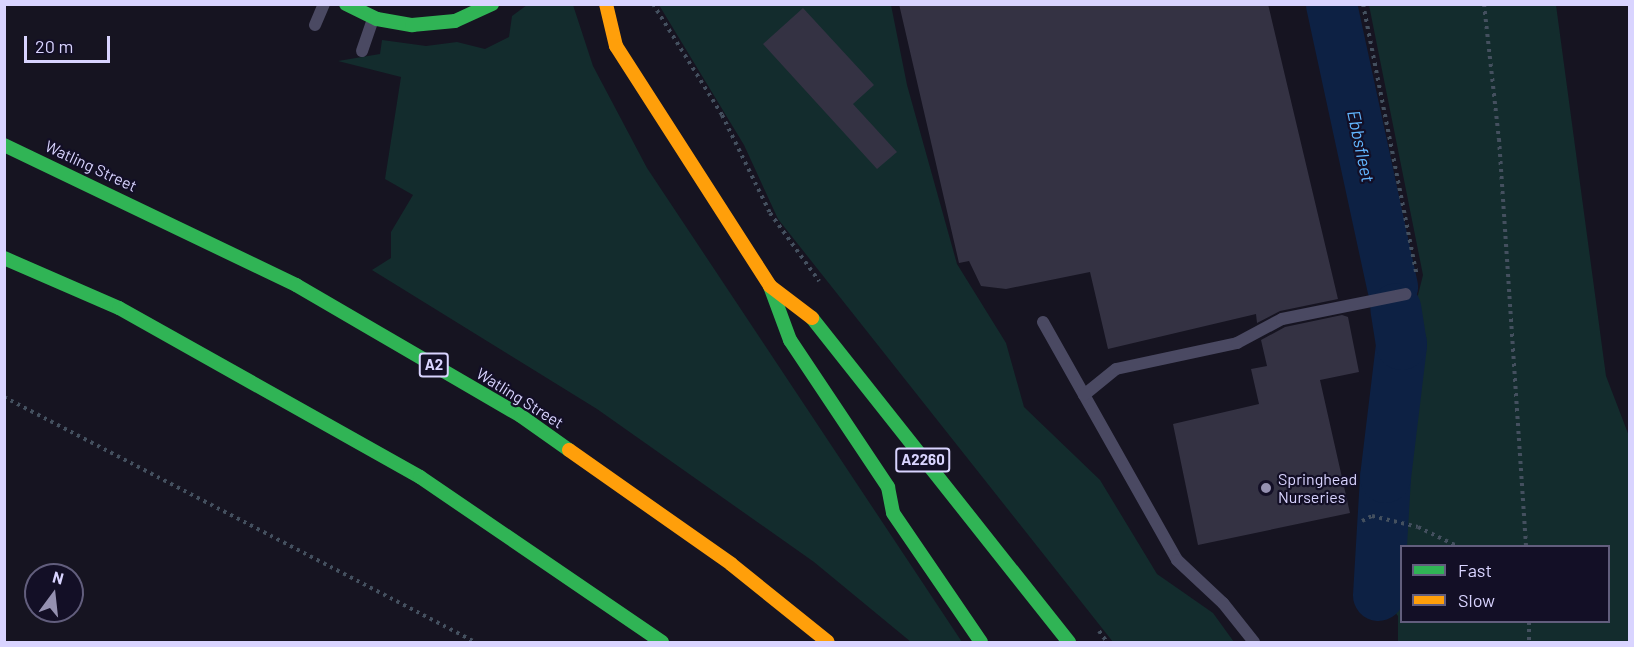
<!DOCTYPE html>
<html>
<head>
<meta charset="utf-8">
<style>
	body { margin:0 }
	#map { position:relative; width:1634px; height:647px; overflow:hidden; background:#161421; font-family:Barlow,sans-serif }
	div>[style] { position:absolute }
	.green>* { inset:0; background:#132c2d }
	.river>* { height:51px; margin:-25.5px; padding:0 25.5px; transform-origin:25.5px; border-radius:25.5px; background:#0d2144 }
	.building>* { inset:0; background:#343243 }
	.path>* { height:4px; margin-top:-2px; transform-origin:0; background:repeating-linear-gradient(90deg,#44505f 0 3px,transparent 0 7.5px) }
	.lane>* { height:12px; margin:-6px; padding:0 6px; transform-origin:6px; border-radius:6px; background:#4a4962 }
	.fast>* { height:14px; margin:-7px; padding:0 7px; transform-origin:7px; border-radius:7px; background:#30b455 }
	.slow>* { height:14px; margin:-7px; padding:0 7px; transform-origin:7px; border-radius:7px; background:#ff9f0a }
	.dots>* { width:16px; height:16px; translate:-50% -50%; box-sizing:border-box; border:3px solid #130f26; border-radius:50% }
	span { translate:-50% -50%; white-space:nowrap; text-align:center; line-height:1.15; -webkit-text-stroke:4.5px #130f26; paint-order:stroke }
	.shield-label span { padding:2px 4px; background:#130f26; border:2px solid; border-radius:4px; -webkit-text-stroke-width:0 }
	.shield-label { font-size:15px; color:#d9d4ff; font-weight:700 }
	.street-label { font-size:16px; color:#d9d4ff }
	.poi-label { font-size:16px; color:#d9d4ff }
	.left { translate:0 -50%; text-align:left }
	.water-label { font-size:18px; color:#62b6ff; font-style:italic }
	.frame { position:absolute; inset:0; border:6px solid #d9d4ff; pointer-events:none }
	.legend { position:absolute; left:1400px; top:545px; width:210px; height:78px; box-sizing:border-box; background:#130f26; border:2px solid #625e7d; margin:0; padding:8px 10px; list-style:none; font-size:18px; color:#d9d4ff }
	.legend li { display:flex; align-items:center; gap:12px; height:30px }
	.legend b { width:30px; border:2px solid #625e7d }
	.north { position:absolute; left:24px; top:563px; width:60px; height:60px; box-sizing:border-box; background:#130f26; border:2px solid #625e7d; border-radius:50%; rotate:15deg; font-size:16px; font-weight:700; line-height:24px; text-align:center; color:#d9d4ff }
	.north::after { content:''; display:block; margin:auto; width:21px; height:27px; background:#9591b1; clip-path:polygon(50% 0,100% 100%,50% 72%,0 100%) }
	.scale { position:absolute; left:24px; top:36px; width:86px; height:27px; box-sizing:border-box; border:3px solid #d9d4ff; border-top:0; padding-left:8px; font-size:18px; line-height:21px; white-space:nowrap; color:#d9d4ff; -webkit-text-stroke:4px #130f26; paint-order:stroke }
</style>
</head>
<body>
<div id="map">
	<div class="green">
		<i style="clip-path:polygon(527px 5px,573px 5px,593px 66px,647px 168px,962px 642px,911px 642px,814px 562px,597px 409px,372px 270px,391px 258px,391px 232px,413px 195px,385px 179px,401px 77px,338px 61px,380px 54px,382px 40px,426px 46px,457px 42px,485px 49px,509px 37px,512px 16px)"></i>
		<i style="clip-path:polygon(659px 5px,891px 5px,907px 85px,957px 264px,1006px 343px,1024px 407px,1100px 480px,1157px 574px,1213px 613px,1234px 642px,1113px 642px,778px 219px,744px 145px)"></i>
		<i style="clip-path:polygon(evenodd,1369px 5px,1556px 5px,1606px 376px,1629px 436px,1629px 642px,1398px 642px,1398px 616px,1391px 607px,1371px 604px,1370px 597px,1361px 597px,1362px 580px,1356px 577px,1374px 520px,1409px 525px,1373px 510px,1378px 509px,1379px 370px,1373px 313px,1417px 299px,1423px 275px,1369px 5px,1402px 546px,1608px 546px,1608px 622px,1402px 622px,1402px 546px)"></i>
	</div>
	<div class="river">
		<i style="left:1331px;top:4px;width:289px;rotate:77.8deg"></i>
		<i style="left:1378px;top:595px;width:118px;rotate:-86.6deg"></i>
		<i style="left:1385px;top:477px;width:134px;rotate:-83.1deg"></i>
		<i style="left:1401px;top:344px;width:36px;rotate:-99deg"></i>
	</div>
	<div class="building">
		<i style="clip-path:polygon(899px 4px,1268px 4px,1338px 299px,1280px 311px,1257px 323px,1256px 314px,1108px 349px,1090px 272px,1006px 289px,981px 286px,969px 261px,959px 263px)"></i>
		<i style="clip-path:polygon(803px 8px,874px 85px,853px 104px,897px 152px,877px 169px,763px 44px)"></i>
		<i style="clip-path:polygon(1342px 315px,1348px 317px,1359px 372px,1320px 380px,1350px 513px,1198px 545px,1173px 424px,1259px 404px,1251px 369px,1267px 366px,1261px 340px,1285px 327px)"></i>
	</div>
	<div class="path">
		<i style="left:653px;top:4px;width:131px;rotate:58.1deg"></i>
		<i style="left:722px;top:115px;width:109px;rotate:63.9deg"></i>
		<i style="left:770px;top:213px;width:84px;rotate:54.2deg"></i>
		<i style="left:1363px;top:4px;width:277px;rotate:78.8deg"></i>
		<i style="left:1484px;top:4px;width:136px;rotate:83.7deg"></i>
		<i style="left:1499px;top:139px;width:408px;rotate:86.2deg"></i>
		<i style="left:4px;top:397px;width:531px;rotate:27.48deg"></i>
		<i style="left:1362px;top:521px;width:11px;rotate:-27deg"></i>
		<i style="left:1372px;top:516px;width:47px;rotate:13.4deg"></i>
		<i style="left:1418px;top:527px;width:43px;rotate:26deg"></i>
		<i style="left:1529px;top:622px;width:20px;rotate:90deg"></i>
		<i style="left:1099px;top:631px;width:14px;rotate:54deg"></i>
	</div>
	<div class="lane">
		<i style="left:315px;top:25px;width:23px;rotate:-67deg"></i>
		<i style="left:362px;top:51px;width:34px;rotate:-71deg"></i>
		<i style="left:1043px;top:322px;width:273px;rotate:60.6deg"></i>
		<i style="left:1177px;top:560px;width:63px;rotate:43.1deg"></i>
		<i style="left:1223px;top:603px;width:50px;rotate:51.5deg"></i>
		<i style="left:1084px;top:395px;width:41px;rotate:-39.1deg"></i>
		<i style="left:1116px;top:369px;width:124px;rotate:-12.1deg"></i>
		<i style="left:1237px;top:343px;width:51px;rotate:-28.1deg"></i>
		<i style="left:1282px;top:319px;width:126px;rotate:-11.4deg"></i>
	</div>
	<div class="fast">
		<i style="left:346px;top:4px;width:34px;rotate:26deg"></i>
		<i style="left:377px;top:19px;width:36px;rotate:10deg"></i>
		<i style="left:412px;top:25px;width:43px;rotate:-5.3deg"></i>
		<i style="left:455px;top:21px;width:41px;rotate:-24.7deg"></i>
		<i style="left:4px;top:145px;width:324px;rotate:25.6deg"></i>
		<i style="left:296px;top:285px;width:260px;rotate:30.2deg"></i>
		<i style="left:521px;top:416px;width:59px;rotate:35.3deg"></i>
		<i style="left:4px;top:258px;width:125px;rotate:23.5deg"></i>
		<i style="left:119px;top:308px;width:345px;rotate:29.3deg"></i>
		<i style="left:420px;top:477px;width:293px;rotate:34.3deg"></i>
		<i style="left:770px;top:286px;width:58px;rotate:69.7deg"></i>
		<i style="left:790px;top:340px;width:177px;rotate:56.3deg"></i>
		<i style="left:888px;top:487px;width:26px;rotate:79deg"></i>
		<i style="left:893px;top:513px;width:156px;rotate:55.7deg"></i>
		<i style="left:812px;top:318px;width:414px;rotate:51.6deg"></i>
	</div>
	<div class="slow">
		<i style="left:606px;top:4px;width:43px;rotate:76.6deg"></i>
		<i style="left:616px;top:46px;width:285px;rotate:57.3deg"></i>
		<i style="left:770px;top:286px;width:53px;rotate:37.3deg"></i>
		<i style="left:569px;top:450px;width:198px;rotate:35.1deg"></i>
		<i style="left:731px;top:564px;width:124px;rotate:38.8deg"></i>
	</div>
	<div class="dots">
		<i style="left:1266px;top:488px;background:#9591b1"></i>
	</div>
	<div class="shield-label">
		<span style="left:434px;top:365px">A2</span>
		<span style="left:923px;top:460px">A2260</span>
	</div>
	<div class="street-label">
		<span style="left:91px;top:166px;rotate:25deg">Watling Street</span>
		<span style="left:520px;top:398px;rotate:32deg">Watling Street</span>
	</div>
	<div class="poi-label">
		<span class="left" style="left:1278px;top:488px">Springhead<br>Nurseries</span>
	</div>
	<div class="water-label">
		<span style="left:1361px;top:146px;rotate:78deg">Ebbsfleet</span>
	</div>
	<div class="frame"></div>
	<ul class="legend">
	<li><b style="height:8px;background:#30b455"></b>Fast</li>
	<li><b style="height:8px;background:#ff9f0a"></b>Slow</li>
	</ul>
	<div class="north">N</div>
	<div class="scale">20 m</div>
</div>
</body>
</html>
